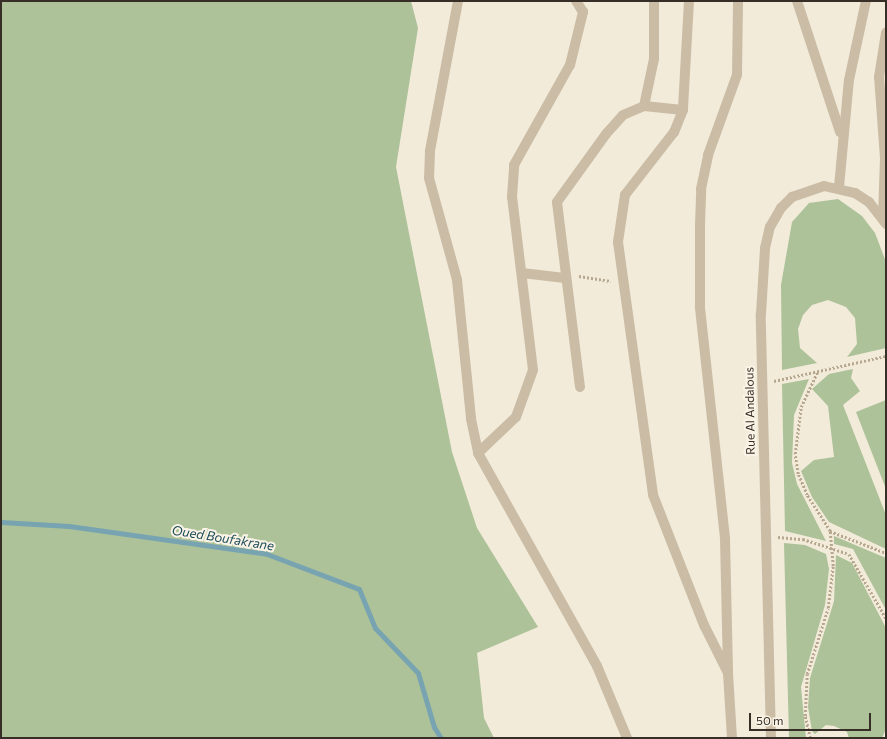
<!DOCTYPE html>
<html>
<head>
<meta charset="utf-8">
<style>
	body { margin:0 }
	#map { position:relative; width:887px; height:739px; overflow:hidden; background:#f2ebda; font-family:Commissioner,sans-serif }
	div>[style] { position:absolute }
	.green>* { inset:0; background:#adc299 }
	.stream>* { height:5px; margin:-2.5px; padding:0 2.5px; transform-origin:2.5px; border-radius:2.5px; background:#78a4b1 }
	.path>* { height:2.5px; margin-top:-1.25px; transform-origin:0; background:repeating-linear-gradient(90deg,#b7a78f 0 2px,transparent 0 4px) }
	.minor>* { height:10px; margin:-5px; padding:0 5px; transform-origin:5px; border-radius:5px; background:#cbbda5 }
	span { translate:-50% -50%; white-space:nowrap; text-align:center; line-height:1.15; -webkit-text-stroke:4px #faf4e6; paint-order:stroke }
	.street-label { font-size:12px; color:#362e27 }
	.water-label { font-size:13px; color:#1b4a59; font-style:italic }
	.frame { position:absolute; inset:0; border:2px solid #362e27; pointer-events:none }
	.scale { position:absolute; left:749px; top:713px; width:122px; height:18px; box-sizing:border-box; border:2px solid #362e27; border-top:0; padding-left:5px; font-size:12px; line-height:14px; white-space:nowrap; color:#362e27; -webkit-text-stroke:3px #faf4e6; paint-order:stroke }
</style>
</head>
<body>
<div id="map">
	<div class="green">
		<i style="clip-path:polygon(1px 1px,411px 1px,418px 28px,396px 167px,452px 452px,477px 528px,538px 627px,477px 653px,484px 718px,494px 738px,1px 738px)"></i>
		<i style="clip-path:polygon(838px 199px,862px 216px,875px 233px,886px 262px,886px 348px,847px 357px,857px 344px,855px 318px,846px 307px,828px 300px,812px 305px,803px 315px,798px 329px,800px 348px,817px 363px,782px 370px,781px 285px,792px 222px,809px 203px)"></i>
		<i style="clip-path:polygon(853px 369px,851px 378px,860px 391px,843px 405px,886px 515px,886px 549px,829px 522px,812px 497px,801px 471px,814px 460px,834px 457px,828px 406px,812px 389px,829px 374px)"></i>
		<i style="clip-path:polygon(809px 379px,794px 415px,792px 463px,797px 484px,826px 541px,785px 531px,782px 384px)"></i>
		<i style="clip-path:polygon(886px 400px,886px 489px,856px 412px)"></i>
		<i style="clip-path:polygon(834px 536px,886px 558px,886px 610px,853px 549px,834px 544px)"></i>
		<i style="clip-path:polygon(784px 543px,805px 545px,826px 554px,829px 569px,825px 605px,801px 687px,806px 738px,789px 738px)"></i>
		<i style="clip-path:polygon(836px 555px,852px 563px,886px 628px,886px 729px,882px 738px,849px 738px,847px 732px,834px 726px,826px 725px,815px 734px,812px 731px,808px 707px,810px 678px,834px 601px)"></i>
	</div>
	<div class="stream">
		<i style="left:1px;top:522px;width:68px;rotate:3.4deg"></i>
		<i style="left:69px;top:526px;width:200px;rotate:8deg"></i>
		<i style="left:267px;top:554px;width:98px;rotate:20.8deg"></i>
		<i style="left:359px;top:589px;width:42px;rotate:67.7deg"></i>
		<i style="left:375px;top:628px;width:62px;rotate:46.3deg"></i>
		<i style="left:418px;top:673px;width:56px;rotate:73.5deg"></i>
		<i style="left:434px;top:727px;width:13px;rotate:58deg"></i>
	</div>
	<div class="path">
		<i style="left:579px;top:276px;width:32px;rotate:9deg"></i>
		<i style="left:774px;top:381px;width:115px;rotate:-12.6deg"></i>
		<i style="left:830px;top:531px;width:60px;rotate:21.4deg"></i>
		<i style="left:778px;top:537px;width:25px;rotate:5deg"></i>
		<i style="left:803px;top:539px;width:48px;rotate:18.1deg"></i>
		<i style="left:849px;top:554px;width:74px;rotate:60deg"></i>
		<i style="left:810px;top:738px;width:23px;rotate:-103deg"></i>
		<i style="left:805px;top:716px;width:42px;rotate:-87.3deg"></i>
		<i style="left:807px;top:674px;width:69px;rotate:-72.3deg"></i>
		<i style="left:828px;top:608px;width:42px;rotate:-83.2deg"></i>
		<i style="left:833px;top:566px;width:35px;rotate:-95deg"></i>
		<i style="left:830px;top:531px;width:43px;rotate:-122.6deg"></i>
		<i style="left:807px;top:495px;width:23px;rotate:-113deg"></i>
		<i style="left:798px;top:474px;width:20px;rotate:-99deg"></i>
		<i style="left:795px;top:454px;width:47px;rotate:-82.7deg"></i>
		<i style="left:801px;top:407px;width:40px;rotate:-65deg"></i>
	</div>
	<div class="minor">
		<i style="left:458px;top:1px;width:153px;rotate:100.6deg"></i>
		<i style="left:430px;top:151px;width:27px;rotate:92deg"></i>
		<i style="left:429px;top:178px;width:106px;rotate:74.6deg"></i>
		<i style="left:457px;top:280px;width:140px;rotate:84.2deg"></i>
		<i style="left:471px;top:419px;width:35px;rotate:78deg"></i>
		<i style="left:478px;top:453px;width:244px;rotate:60.8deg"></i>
		<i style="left:597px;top:666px;width:78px;rotate:67.4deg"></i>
		<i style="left:689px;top:1px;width:109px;rotate:93.2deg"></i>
		<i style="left:683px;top:110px;width:24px;rotate:112deg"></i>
		<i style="left:674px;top:132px;width:80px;rotate:127.9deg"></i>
		<i style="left:625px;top:195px;width:48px;rotate:98.5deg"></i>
		<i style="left:618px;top:242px;width:255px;rotate:82.1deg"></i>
		<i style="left:653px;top:495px;width:140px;rotate:68.6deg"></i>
		<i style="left:704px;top:625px;width:54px;rotate:63.4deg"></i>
		<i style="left:728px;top:673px;width:65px;rotate:86.5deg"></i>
		<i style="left:797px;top:1px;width:138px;rotate:71.8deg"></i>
		<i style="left:644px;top:106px;width:39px;rotate:6deg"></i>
		<i style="left:839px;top:187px;width:107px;rotate:-84.7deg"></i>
		<i style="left:849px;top:80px;width:81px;rotate:-77.9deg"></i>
		<i style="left:883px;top:218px;width:60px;rotate:-88.1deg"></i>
		<i style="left:885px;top:158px;width:81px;rotate:-94.2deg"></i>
		<i style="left:879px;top:77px;width:45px;rotate:-81deg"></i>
		<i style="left:522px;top:273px;width:43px;rotate:6.6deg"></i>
		<i style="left:580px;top:387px;width:186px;rotate:-97.1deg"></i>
		<i style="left:557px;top:202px;width:84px;rotate:-54.2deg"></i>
		<i style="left:606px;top:134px;width:25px;rotate:-48deg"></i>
		<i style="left:623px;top:115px;width:23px;rotate:-23deg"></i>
		<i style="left:644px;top:106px;width:48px;rotate:-78deg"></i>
		<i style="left:654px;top:59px;width:58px;rotate:-90deg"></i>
		<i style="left:478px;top:453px;width:52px;rotate:-43.5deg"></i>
		<i style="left:516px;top:417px;width:50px;rotate:-70.1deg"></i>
		<i style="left:533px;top:370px;width:174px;rotate:-96.9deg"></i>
		<i style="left:512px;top:197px;width:32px;rotate:-86deg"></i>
		<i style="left:514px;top:165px;width:115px;rotate:-60.8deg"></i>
		<i style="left:570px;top:65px;width:55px;rotate:-76.2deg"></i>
		<i style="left:583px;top:12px;width:13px;rotate:-122deg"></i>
		<i style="left:728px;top:671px;width:133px;rotate:-91.3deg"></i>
		<i style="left:725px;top:538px;width:233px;rotate:-96.2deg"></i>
		<i style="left:700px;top:306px;width:81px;rotate:-90deg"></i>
		<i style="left:700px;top:225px;width:36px;rotate:-88deg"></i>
		<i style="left:701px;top:189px;width:35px;rotate:-78deg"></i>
		<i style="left:708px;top:155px;width:85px;rotate:-70.1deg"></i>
		<i style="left:737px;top:75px;width:74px;rotate:-89.2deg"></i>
		<i style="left:771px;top:738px;width:424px;rotate:-91.4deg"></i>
		<i style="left:761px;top:314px;width:66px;rotate:-86.5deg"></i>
		<i style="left:765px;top:248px;width:22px;rotate:-77deg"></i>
		<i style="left:770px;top:227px;width:22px;rotate:-60deg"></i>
		<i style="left:781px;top:208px;width:16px;rotate:-45deg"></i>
		<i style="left:792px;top:197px;width:34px;rotate:-19deg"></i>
		<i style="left:824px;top:186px;width:32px;rotate:13deg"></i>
		<i style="left:855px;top:193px;width:17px;rotate:33deg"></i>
		<i style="left:869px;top:202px;width:28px;rotate:52deg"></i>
	</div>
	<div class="street-label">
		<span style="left:750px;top:411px;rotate:-91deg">Rue Al Andalous</span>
	</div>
	<div class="water-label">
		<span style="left:223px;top:538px;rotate:9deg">Oued Boufakrane</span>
	</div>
	<div class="frame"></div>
	<div class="scale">50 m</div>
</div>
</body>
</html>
